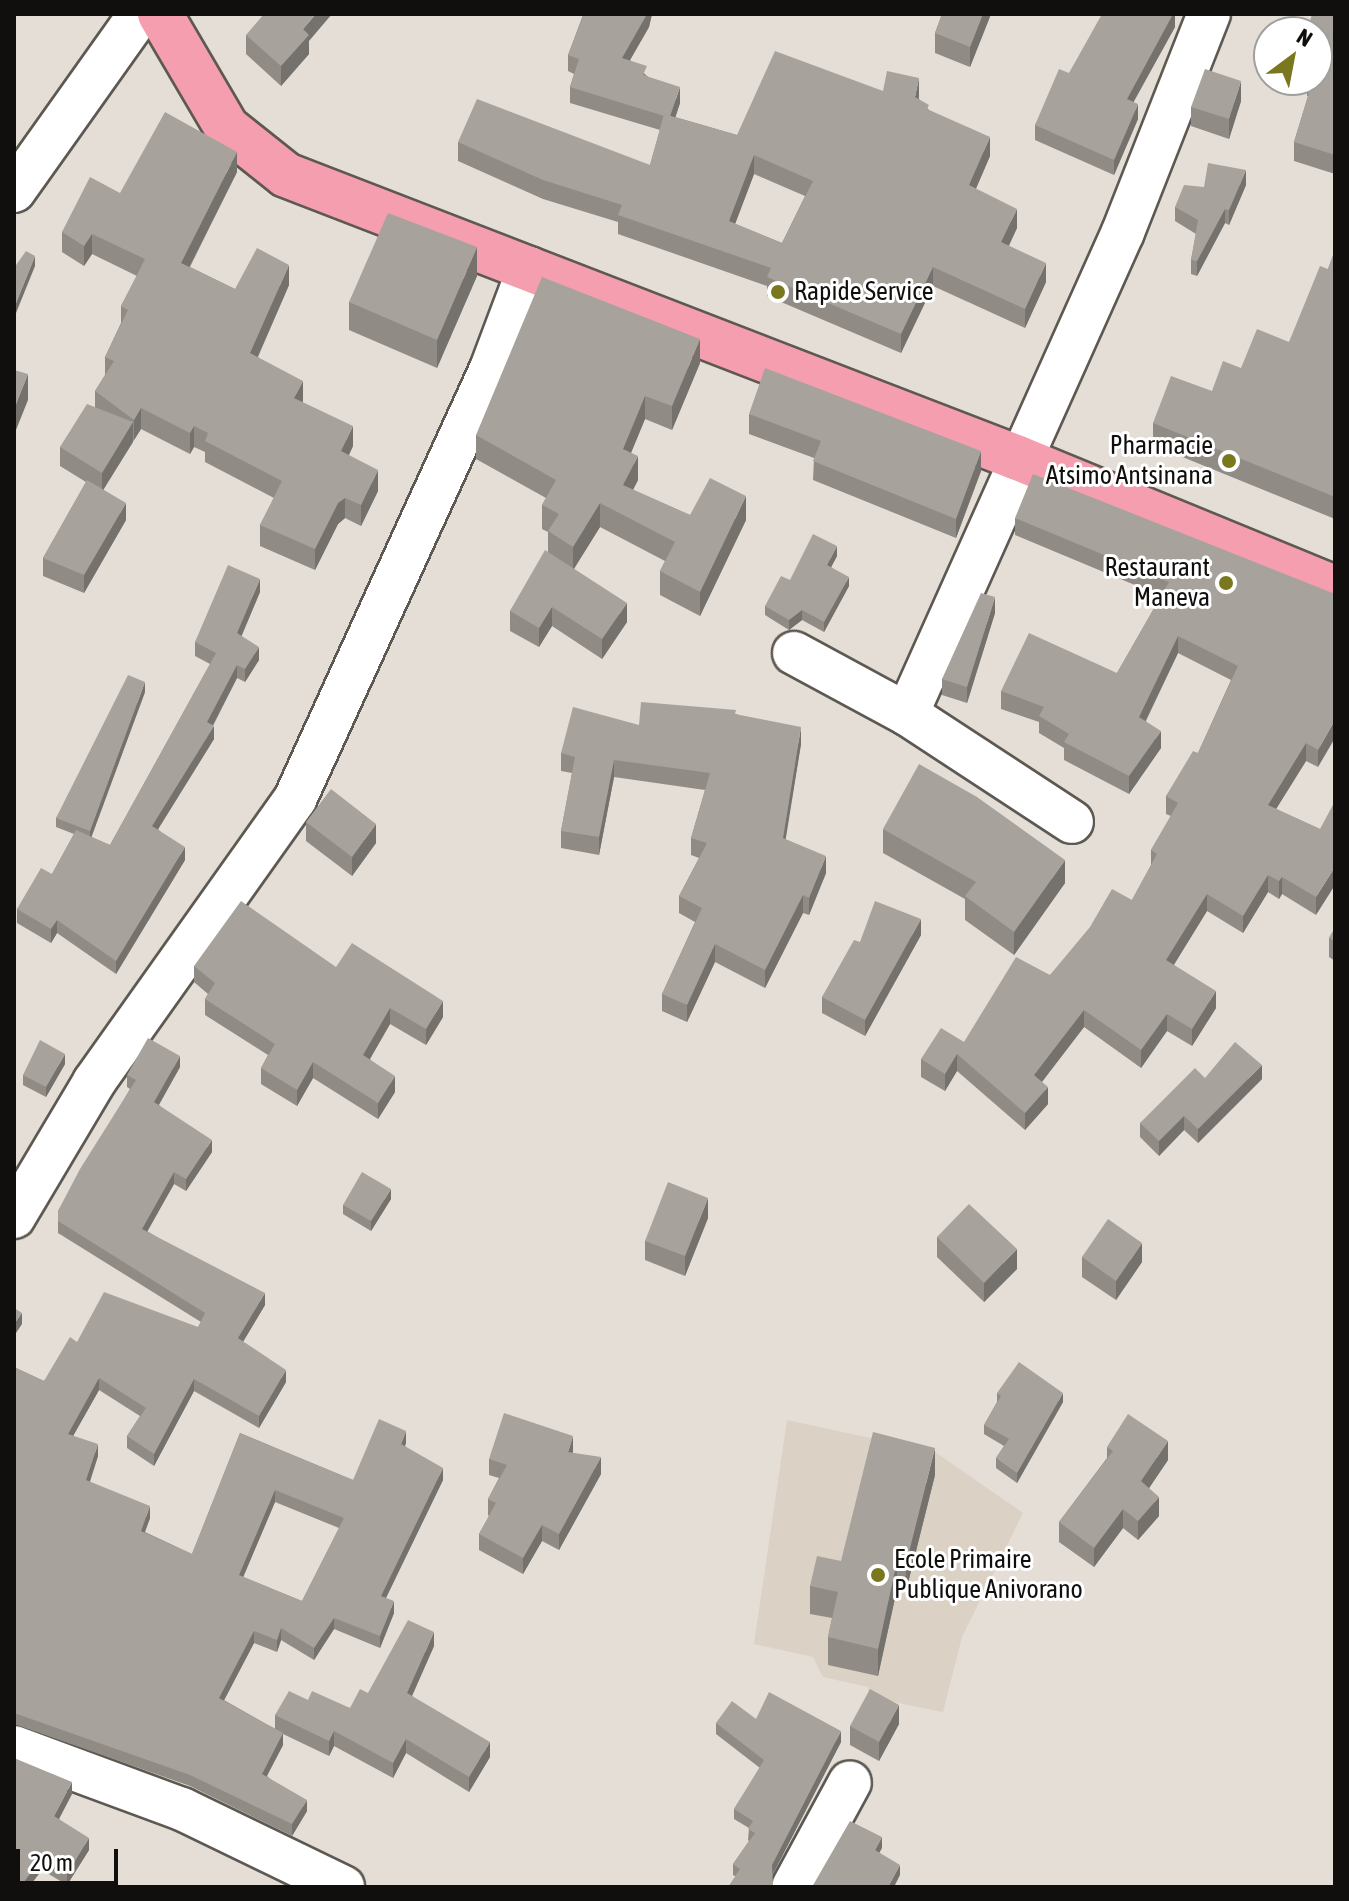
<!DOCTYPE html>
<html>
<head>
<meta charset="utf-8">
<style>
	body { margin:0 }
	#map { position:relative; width:1349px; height:1901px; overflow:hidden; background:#e4ded7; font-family:"Asap Condensed",sans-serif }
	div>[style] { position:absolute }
	.built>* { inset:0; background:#dbd1c4 }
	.roads { filter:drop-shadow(2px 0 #5d5952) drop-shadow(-2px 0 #5d5952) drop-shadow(0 2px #5d5952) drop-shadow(0 -2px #5d5952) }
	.minor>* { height:42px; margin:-21px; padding:0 21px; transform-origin:21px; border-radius:21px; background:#fff }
	.major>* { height:44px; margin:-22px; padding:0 22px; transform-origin:22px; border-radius:22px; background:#f49eaf }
	.wall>* { inset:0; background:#908b85 }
	.shaded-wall>* { inset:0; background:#75716c }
	.building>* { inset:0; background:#a7a29b }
	.dots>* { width:22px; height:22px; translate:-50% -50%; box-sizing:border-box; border:4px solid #fff; border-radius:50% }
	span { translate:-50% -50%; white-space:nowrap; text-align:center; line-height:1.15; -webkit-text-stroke:6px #fff; paint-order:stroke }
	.poi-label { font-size:26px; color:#110f0d }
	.left { translate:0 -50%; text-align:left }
	.right { translate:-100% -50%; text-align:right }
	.frame { position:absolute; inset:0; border:16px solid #110f0d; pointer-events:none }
	.north { position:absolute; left:1253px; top:16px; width:80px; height:80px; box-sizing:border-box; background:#fff; border:2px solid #a09f9e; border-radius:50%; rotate:32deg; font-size:22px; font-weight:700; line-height:32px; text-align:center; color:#110f0d }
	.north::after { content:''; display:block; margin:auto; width:28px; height:36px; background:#79781f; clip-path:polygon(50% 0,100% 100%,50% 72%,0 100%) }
	.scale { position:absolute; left:16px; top:1849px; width:102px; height:36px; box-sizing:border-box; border:4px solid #110f0d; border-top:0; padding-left:10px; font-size:24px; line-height:28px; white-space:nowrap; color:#110f0d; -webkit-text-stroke:6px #fff; paint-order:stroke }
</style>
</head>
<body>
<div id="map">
	<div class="built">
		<i style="clip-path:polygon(787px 1420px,935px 1452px,1023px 1513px,962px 1637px,943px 1712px,869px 1697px,868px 1687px,823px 1677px,813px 1657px,754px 1644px)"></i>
	</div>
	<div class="roads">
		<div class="minor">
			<i style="left:14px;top:191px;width:217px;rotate:-54.6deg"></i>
			<i style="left:794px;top:653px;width:128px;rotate:28.4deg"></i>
			<i style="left:907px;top:714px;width:197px;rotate:33.2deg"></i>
			<i style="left:907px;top:714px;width:528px;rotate:-65.86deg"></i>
			<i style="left:1123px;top:232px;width:234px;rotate:-68.5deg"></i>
			<i style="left:14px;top:1217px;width:157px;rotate:-59.3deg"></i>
			<i style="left:94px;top:1082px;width:347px;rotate:-54.6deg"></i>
			<i style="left:295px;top:799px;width:473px;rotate:-65.5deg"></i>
			<i style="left:491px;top:369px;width:108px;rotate:-69.4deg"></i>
			<i style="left:14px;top:1747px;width:179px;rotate:20.3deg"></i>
			<i style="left:182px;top:1809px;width:179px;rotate:25.8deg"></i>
			<i style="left:793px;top:1887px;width:119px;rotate:-61.5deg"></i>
		</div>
		<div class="major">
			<i style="left:160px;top:14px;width:132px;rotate:59.6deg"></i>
			<i style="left:227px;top:128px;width:75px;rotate:38.5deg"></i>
			<i style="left:286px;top:175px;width:785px;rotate:21.14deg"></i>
			<i style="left:1018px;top:458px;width:343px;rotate:22.3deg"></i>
		</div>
	</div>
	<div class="wall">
		<i style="clip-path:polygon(evenodd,582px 14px,652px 14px,649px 27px,630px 60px,647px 76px,680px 103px,675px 117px,737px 135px,883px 91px,919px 97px,919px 99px,929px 110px,990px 156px,976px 189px,1017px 228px,1009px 246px,1046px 282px,1025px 328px,933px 286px,901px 353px,767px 296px,767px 286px,618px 234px,618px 222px,543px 199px,458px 161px,458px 142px,650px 165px,660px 130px,570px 103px,570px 87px,574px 74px,568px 71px,568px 55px,583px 15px,582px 14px,754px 174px,805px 196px,782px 243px,735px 224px,754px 174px)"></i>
		<i style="clip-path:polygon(942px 14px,991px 14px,970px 67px,935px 53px,935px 33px)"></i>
		<i style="clip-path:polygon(1175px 14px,1175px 27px,1133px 102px,1138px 119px,1114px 175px,1035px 140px,1035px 125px,1069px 73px)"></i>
		<i style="clip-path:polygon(1335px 14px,1335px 174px,1294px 161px,1294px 142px,1308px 96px,1307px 96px,1307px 80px,1317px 80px)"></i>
		<i style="clip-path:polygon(246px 35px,309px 41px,309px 54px,281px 86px,246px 54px)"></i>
		<i style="clip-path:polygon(1241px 101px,1229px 139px,1191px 126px,1191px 107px)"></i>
		<i style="clip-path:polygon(237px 172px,190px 267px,235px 289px,289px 285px,258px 357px,302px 402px,353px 446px,349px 455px,378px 491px,361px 526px,345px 518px,338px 524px,315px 570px,260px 546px,260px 525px,274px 498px,205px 462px,205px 452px,194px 447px,190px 454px,141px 429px,103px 489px,126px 520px,84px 593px,43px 576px,43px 558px,86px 482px,60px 466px,60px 447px,95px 407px,95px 391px,105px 375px,105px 357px,121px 323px,121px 306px,137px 276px,92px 254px,84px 266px,62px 252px,62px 232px,120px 193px)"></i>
		<i style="clip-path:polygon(1246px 185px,1229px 225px,1225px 223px,1197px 276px,1191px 274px,1191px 260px,1196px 234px,1175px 221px,1175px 207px,1204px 187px)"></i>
		<i style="clip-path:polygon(1335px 250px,1335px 519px,1153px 445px,1153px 423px,1212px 391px,1241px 368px,1289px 342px,1328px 269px)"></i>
		<i style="clip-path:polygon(477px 276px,437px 368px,349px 330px,349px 302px)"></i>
		<i style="clip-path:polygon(700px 363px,672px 430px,645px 419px,631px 453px,638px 480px,633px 490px,690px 515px,746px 520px,700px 616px,660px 595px,660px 571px,665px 561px,600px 527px,574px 569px,627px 622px,602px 659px,552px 626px,539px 647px,510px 631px,510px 611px,548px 552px,548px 532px,542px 529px,542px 505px,546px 498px,476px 459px,476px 435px)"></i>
		<i style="clip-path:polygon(749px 414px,981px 471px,956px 538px,813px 480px,814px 458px,749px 434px)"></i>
		<i style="clip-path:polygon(1015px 518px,1335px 594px,1318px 767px,1306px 761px,1276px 809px,1320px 829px,1316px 915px,1282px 894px,1279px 899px,1268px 892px,1243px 933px,1207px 911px,1174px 965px,1216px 1008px,1192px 1046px,1167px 1031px,1141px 1068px,1084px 1027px,1042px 1082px,1048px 1104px,1025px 1130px,957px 1071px,945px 1091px,921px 1077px,921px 1059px,964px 1042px,1050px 975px,1132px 900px,1151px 865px,1151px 850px,1171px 816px,1166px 814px,1166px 796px,1198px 753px,1231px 680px,1178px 653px,1146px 721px,1161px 748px,1129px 794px,1064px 760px,1064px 748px,1039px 733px,1039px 722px,1001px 709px,1001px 691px,1117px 673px,1161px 596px,1015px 535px)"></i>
		<i style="clip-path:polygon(837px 556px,831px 567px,849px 586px,824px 632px,802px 620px,789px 630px,765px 615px,765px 606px,790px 580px)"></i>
		<i style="clip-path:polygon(260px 592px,241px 636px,259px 660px,245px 682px,237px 678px,213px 726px,214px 739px,158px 829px,185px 860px,116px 974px,57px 933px,51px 943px,17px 923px,17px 909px,52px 874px,74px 834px,56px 827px,56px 818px,145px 692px,91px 837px,110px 845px,210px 664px,195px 656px,195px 642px)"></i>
		<i style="clip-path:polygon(995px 613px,967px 703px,942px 695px,942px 679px)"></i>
		<i style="clip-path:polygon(736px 714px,801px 744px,785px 839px,826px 873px,809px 915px,803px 913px,765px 988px,715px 962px,687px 1022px,662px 1011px,662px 994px,695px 922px,679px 913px,679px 896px,699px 858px,691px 855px,691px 838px,705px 790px,614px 777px,599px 855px,561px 848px,561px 831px,572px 773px,561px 771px,561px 753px,639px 725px)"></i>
		<i style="clip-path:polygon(306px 822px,376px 843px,352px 876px,306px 841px)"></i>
		<i style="clip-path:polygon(883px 829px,1065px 883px,1014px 955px,965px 920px,965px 899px,883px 853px)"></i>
		<i style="clip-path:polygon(1335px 928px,1335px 961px,1329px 957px,1329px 938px)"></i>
		<i style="clip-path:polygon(921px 935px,865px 1036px,822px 1013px,822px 997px,860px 942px)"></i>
		<i style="clip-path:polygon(194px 966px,336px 967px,443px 1017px,426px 1045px,390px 1024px,370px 1059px,395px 1092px,378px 1119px,313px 1078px,297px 1106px,261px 1084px,261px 1068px,268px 1055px,205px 1015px,205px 999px,208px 994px,194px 982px)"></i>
		<i style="clip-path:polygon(65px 1064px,46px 1097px,23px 1085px,23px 1075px)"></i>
		<i style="clip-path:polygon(evenodd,180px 1067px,159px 1105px,212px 1152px,186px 1191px,174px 1184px,147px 1231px,265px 1305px,243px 1342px,286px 1382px,259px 1428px,194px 1391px,154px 1466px,127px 1448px,127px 1436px,140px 1416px,99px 1390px,73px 1436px,98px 1456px,90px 1482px,150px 1518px,145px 1532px,192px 1554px,240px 1433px,353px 1480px,406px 1443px,405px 1446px,443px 1480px,386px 1598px,394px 1613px,380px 1648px,334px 1629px,314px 1660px,281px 1640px,277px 1652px,254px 1643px,224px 1700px,275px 1729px,275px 1715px,308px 1700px,350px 1708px,368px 1693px,434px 1646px,412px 1696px,490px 1757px,469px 1792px,406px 1753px,393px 1778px,334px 1746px,329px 1756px,283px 1734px,283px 1745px,267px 1776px,307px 1811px,292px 1836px,190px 1786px,14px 1724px,14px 1367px,44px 1381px,77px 1342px,198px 1327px,201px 1322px,58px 1233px,58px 1211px,130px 1089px,127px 1087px,127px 1075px,180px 1067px,275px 1502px,339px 1528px,302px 1601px,243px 1577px,275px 1502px)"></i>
		<i style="clip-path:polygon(1205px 1078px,1262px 1079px,1198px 1143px,1184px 1130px,1159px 1156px,1140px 1137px,1140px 1123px)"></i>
		<i style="clip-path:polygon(391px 1199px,371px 1231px,343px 1214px,343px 1205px)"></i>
		<i style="clip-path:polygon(708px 1218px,685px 1276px,645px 1260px,645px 1241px)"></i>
		<i style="clip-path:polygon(937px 1237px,1017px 1269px,984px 1302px,937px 1257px)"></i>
		<i style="clip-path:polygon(1082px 1257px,1142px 1262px,1116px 1300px,1082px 1277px)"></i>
		<i style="clip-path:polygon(997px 1393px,1063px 1402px,1017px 1483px,996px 1468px,996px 1458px,1004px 1446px,984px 1434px,984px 1425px,997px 1402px)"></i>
		<i style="clip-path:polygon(1107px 1447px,1168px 1460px,1149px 1488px,1159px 1516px,1138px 1540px,1123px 1528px,1094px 1567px,1059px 1542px,1059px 1522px,1107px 1458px)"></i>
		<i style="clip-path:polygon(573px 1453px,601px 1474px,559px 1550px,542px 1541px,523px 1574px,479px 1550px,479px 1534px,489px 1516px,488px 1515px,488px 1499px,499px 1478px,489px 1475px,489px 1459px)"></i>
		<i style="clip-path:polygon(935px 1475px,906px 1591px,897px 1589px,878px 1676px,828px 1665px,828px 1637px,832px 1618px,810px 1614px,810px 1586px,841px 1561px)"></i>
		<i style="clip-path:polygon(756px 1719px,841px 1742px,772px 1875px,735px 1876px,733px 1875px,733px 1864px,749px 1841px,748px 1840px,749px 1828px,734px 1819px,734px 1809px,760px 1768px,716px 1734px,716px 1723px)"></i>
		<i style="clip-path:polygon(899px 1724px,879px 1761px,850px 1745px,850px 1726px)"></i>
		<i style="clip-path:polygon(72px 1794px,59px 1819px,89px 1850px,67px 1885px,42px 1870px,14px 1887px)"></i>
	</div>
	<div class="shaded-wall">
		<i style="clip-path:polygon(316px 14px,332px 14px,309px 41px,309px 54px,281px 86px,281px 66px,303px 29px)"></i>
		<i style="clip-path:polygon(647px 14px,652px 14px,649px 27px,622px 74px,622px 58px)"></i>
		<i style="clip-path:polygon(983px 14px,991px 14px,970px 67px,970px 47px)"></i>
		<i style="clip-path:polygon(1173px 14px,1175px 14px,1175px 27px,1127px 114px,1127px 99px)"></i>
		<i style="clip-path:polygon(919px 78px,919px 97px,915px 116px,915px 97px)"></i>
		<i style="clip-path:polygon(1241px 81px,1241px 101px,1229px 139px,1229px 119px)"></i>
		<i style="clip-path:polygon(680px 87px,680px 103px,670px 134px,670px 117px)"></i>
		<i style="clip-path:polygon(1138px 104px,1138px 119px,1114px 175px,1114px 160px)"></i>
		<i style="clip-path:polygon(990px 137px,990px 156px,969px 204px,969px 185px)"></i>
		<i style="clip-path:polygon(237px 152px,237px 172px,181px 283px,181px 263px)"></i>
		<i style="clip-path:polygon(754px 155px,754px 174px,729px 240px,729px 221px)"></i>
		<i style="clip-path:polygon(1246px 170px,1246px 185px,1229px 225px,1229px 210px)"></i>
		<i style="clip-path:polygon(1017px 209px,1017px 228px,1001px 261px,1001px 242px)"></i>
		<i style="clip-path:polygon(1225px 209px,1225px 223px,1197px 276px,1197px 261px)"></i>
		<i style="clip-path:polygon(92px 234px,92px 254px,84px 266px,84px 246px)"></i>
		<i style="clip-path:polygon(477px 247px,477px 276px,437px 368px,437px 340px)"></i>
		<i style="clip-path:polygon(35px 256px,35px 266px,14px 318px,14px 308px)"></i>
		<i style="clip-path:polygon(1046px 263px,1046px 282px,1025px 328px,1025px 309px)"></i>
		<i style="clip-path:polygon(289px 265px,289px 285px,250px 374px,250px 353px)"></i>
		<i style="clip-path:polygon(933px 267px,933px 286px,901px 353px,901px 334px)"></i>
		<i style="clip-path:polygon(700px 339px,700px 363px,672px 430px,672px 406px)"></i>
		<i style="clip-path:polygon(28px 374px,28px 400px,14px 435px,14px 409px)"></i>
		<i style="clip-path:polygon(303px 381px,303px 401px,294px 418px,294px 398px)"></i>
		<i style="clip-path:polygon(645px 396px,645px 419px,623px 472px,623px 449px)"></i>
		<i style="clip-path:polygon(141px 408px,141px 429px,134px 440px,134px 420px)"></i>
		<i style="clip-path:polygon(133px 422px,133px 442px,102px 492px,102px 473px)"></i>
		<i style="clip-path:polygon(194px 426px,194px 447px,190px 454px,190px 433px)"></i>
		<i style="clip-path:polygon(353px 426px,353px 446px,341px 471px,341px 451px)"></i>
		<i style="clip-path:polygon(981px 451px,981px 471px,956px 538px,956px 519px)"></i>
		<i style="clip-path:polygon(638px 456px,638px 480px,623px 509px,623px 485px)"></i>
		<i style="clip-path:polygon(378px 470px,378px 491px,361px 526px,361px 505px)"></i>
		<i style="clip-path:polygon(746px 496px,746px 520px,700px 616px,700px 592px)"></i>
		<i style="clip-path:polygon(345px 498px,345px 518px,338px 524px,315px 570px,315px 549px,338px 503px)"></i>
		<i style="clip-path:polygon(126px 503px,126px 520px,84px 593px,84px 575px)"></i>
		<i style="clip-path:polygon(600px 503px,600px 527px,573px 570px,573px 547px)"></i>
		<i style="clip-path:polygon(837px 546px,837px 556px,827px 575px,827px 565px)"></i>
		<i style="clip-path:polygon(849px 577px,849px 586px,824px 632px,824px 622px)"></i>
		<i style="clip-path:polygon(260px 579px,260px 592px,237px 647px,237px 633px)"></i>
		<i style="clip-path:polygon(995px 597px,995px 613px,967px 703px,967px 687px)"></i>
		<i style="clip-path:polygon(627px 603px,627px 622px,602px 659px,602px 639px)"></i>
		<i style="clip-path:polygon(552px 607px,552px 626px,539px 647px,539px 628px)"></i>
		<i style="clip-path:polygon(802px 610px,802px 620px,789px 630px,789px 620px)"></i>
		<i style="clip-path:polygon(1178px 636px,1178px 653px,1139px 734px,1139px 717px)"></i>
		<i style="clip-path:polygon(259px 647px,259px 660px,245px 682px,245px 669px)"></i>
		<i style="clip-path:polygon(237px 665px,237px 678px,207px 736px,207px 722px)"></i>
		<i style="clip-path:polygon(145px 682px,145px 692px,90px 841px,90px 831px)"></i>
		<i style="clip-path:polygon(1335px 720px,1335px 738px,1318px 767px,1318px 750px)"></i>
		<i style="clip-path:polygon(214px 726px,214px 739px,152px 839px,152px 826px)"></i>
		<i style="clip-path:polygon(801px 727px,801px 744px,783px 856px,783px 838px)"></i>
		<i style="clip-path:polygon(1161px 731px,1161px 748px,1129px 794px,1129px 776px)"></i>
		<i style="clip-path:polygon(1306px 743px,1306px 761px,1268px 822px,1268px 805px)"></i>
		<i style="clip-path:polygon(614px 760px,614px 777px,599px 855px,599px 837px)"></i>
		<i style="clip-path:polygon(376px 824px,376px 843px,352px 876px,352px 857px)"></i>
		<i style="clip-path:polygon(185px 847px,185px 860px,116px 974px,116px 961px)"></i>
		<i style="clip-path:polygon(826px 856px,826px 873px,809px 915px,809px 898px)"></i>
		<i style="clip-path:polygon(1065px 860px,1065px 883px,1014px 955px,1014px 932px)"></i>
		<i style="clip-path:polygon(1335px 867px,1335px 885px,1316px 915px,1316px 897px)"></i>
		<i style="clip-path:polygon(1268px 875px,1268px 892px,1243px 933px,1243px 916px)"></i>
		<i style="clip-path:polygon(1282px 877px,1282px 894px,1279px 899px,1279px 881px)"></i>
		<i style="clip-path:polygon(1207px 894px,1207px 911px,1166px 977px,1166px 960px)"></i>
		<i style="clip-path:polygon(803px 895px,803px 913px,765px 988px,765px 970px)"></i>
		<i style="clip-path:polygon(921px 919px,921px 935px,865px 1036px,865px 1020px)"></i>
		<i style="clip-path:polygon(57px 920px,57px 933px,51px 943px,51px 929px)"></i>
		<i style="clip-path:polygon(715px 944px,715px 962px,687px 1022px,687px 1005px)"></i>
		<i style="clip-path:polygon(1216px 991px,1216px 1008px,1192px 1046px,1192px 1029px)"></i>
		<i style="clip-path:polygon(443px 1001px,443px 1017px,426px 1045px,426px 1029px)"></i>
		<i style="clip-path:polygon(390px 1008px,390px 1024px,363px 1071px,363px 1055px)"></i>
		<i style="clip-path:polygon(1084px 1010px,1084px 1027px,1034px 1092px,1034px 1075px)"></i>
		<i style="clip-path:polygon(1167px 1014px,1167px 1031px,1141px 1068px,1141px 1050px)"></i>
		<i style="clip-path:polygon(65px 1054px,65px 1064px,46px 1097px,46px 1087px)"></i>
		<i style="clip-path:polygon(957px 1054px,957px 1071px,945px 1091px,945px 1074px)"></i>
		<i style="clip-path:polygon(180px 1056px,180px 1067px,154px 1113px,154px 1102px)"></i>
		<i style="clip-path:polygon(313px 1062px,313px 1078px,297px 1106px,297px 1090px)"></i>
		<i style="clip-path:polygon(1262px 1065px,1262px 1079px,1198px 1143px,1198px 1129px)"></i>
		<i style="clip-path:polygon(395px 1076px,395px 1092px,378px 1119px,378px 1103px)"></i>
		<i style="clip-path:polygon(1048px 1087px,1048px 1104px,1025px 1130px,1025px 1113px)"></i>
		<i style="clip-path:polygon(1184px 1116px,1184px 1130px,1159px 1156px,1159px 1141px)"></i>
		<i style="clip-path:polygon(212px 1140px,212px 1152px,186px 1191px,186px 1179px)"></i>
		<i style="clip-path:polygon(174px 1172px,174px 1184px,142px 1241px,142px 1229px)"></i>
		<i style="clip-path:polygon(391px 1189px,391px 1199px,371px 1231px,371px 1221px)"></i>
		<i style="clip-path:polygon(708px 1198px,708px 1218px,685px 1276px,685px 1256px)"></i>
		<i style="clip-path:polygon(1142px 1243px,1142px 1262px,1116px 1300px,1116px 1281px)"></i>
		<i style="clip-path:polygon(1017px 1249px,1017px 1269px,984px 1302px,984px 1283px)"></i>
		<i style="clip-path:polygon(265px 1293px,265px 1305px,238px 1350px,238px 1338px)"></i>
		<i style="clip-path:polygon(22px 1313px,22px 1324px,14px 1336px,14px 1324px)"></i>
		<i style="clip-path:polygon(286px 1370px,286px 1382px,259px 1428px,259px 1416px)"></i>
		<i style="clip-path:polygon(99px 1378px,99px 1390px,68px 1445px,68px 1434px)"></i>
		<i style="clip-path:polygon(194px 1379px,194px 1391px,154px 1466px,154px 1454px)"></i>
		<i style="clip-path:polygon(1063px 1393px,1063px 1402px,1017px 1483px,1017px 1473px)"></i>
		<i style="clip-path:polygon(406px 1431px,406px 1443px,401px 1456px,401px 1444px)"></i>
		<i style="clip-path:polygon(573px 1436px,573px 1452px,568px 1468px,568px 1452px)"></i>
		<i style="clip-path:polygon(1168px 1441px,1168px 1460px,1141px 1500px,1141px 1481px)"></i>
		<i style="clip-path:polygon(98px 1444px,98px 1456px,86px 1492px,86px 1480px)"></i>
		<i style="clip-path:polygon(935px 1448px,935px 1475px,906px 1591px,906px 1564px)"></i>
		<i style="clip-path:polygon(601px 1457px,601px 1474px,559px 1550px,559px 1534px)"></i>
		<i style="clip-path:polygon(443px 1468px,443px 1480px,381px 1608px,381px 1596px)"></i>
		<i style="clip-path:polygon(275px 1490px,275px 1502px,239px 1587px,239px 1575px)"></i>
		<i style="clip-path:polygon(1159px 1497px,1159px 1516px,1138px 1540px,1138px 1521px)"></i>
		<i style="clip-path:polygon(150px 1506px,150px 1518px,141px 1542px,141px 1531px)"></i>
		<i style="clip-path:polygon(1123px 1509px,1123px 1528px,1094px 1567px,1094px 1548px)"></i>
		<i style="clip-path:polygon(542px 1525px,542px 1541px,523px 1574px,523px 1558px)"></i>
		<i style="clip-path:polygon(897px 1561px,897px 1589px,878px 1676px,878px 1649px)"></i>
		<i style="clip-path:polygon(394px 1601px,394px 1613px,380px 1648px,380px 1636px)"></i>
		<i style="clip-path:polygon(334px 1618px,334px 1629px,314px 1660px,314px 1648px)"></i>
		<i style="clip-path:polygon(281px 1628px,281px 1640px,277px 1652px,277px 1640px)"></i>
		<i style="clip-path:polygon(254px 1631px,254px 1643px,219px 1710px,219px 1698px)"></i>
		<i style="clip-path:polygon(434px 1632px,434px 1646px,407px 1707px,407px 1693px)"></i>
		<i style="clip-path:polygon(899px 1705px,899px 1724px,879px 1761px,879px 1742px)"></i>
		<i style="clip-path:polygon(334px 1731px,334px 1746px,329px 1756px,329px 1741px)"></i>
		<i style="clip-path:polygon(841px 1731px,841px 1742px,772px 1876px,772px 1865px)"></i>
		<i style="clip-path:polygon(283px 1733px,283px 1745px,262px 1785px,262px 1774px)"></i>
		<i style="clip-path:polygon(406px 1739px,406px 1753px,393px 1778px,393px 1763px)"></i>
		<i style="clip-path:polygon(490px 1742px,490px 1757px,469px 1792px,469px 1777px)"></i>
		<i style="clip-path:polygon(72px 1782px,72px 1794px,54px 1828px,54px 1816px)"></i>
		<i style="clip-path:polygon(307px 1800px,307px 1811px,292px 1836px,292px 1824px)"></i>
		<i style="clip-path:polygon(882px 1837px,882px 1848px,875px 1861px,875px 1850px)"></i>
		<i style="clip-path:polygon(89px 1838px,89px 1850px,67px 1885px,67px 1874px)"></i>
		<i style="clip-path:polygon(42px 1858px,42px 1870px,29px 1887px,20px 1887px)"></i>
		<i style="clip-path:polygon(900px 1865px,900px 1875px,894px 1887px,888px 1887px)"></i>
	</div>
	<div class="building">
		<i style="clip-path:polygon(264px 14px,316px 14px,303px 29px,309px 35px,281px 66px,246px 35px)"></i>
		<i style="clip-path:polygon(584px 14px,647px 14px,622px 58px,647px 66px,643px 75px,680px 87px,670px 116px,664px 114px,664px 116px,570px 87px,579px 59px,568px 55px)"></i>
		<i style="clip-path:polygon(942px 14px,983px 14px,970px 47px,935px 33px)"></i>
		<i style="clip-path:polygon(1102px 14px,1173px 14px,1127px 99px,1138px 104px,1114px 160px,1035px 125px,1059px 69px,1069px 73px)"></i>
		<i style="clip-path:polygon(1312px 14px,1335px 14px,1335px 155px,1294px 142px,1313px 80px,1317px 80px,1317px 32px,1307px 32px)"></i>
		<i style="clip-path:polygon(evenodd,775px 51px,883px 91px,887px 71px,919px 78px,915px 97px,929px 105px,927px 109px,990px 137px,969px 185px,1017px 209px,1001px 242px,1046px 263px,1025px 309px,933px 267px,901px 334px,767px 277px,771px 268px,618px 215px,622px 205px,543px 180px,458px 142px,477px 99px,650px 165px,664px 114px,737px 135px,775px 51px,754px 155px,813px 181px,782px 243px,729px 221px,754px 155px)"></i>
		<i style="clip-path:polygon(1205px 69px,1241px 81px,1229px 119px,1191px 107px)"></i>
		<i style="clip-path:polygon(165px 112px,237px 152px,181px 263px,235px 289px,257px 248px,289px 265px,250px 353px,303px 381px,294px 398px,353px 426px,341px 451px,378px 470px,361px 505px,345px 498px,338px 503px,315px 549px,260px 525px,282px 481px,205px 441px,208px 433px,194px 426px,190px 433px,141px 408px,134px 420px,95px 391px,114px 361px,105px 357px,128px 310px,121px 306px,145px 259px,92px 234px,84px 246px,62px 232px,90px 177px,120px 193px)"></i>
		<i style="clip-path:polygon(1208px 163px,1246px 170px,1229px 210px,1225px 209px,1197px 261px,1191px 260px,1198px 220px,1175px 207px,1184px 185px,1204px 187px)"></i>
		<i style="clip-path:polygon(388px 213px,477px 247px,437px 340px,349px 302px)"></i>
		<i style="clip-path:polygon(1335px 250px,1335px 497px,1153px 423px,1171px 376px,1212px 391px,1223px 361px,1241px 368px,1257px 329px,1289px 342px,1320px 266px,1328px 269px)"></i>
		<i style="clip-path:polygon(26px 251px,35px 256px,14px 308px,14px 268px)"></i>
		<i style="clip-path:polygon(542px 277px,700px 339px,672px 406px,645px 396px,623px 449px,638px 456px,623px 485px,690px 515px,710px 478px,746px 496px,700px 592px,660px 571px,675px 542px,600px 503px,573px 547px,548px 531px,559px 514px,542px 505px,556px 480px,476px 435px)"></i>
		<i style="clip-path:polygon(765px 368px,981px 451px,956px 519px,813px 461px,821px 441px,749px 414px)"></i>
		<i style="clip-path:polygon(14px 370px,28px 374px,14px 409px)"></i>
		<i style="clip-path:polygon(87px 404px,133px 422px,102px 473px,60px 447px)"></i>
		<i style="clip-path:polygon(1033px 474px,1335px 594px,1335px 720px,1318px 750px,1306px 743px,1268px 805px,1320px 829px,1335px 801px,1335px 867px,1316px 897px,1282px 877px,1279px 881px,1268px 875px,1243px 916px,1207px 894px,1166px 960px,1216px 991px,1192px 1029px,1167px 1014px,1141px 1050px,1084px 1010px,1034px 1075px,1048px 1087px,1025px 1113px,957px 1054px,945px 1074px,921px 1059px,941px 1028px,964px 1042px,1016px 957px,1050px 975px,1090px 927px,1112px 889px,1132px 900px,1157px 854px,1151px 850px,1178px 803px,1166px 796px,1193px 751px,1198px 753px,1238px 666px,1178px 636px,1139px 717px,1161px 731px,1129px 776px,1064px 742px,1069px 734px,1039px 716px,1044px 707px,1001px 691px,1029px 633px,1117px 673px,1169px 582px,1015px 518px)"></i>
		<i style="clip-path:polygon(87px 480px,126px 503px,84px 575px,43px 558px)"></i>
		<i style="clip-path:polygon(813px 534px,837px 546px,827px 565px,849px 577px,824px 622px,802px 610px,789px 620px,765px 606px,781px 576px,790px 580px)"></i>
		<i style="clip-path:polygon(545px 550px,627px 603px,602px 639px,552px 607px,539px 628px,510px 611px)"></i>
		<i style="clip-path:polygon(228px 565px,260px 579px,237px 633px,259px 647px,245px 669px,237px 665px,207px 722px,214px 726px,152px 826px,185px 847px,116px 961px,57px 920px,51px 929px,17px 909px,41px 868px,52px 874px,76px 830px,110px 845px,216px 653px,195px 642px)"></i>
		<i style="clip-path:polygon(981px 593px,995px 597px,967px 687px,942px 679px)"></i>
		<i style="clip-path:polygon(128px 675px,145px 682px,90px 831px,56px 818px)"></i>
		<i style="clip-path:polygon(641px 702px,736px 710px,735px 714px,801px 727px,783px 838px,826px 856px,809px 898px,803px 895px,765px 970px,715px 944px,687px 1005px,662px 994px,702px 908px,679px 896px,707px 843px,691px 838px,710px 773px,614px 760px,599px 837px,561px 831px,575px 757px,561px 753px,573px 707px,639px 725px)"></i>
		<i style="clip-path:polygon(919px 764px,977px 797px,1065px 860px,1014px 932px,965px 896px,976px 882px,883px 829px)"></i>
		<i style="clip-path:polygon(331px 789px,376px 824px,352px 857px,306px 822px)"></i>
		<i style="clip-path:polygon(241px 901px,336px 967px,352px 943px,443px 1001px,426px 1029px,390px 1008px,363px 1055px,395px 1076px,378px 1103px,313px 1062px,297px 1090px,261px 1068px,275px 1044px,205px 999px,215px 983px,194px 966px)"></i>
		<i style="clip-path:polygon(875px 901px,921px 919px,865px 1020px,822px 997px,854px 940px,860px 942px)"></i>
		<i style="clip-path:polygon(1335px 928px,1335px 941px,1329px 938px)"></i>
		<i style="clip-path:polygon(evenodd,148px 1038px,180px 1056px,154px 1102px,212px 1140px,186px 1179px,174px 1172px,142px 1229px,265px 1293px,238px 1338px,286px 1370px,259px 1416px,194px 1379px,154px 1454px,127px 1436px,146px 1408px,99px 1378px,68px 1434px,98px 1444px,86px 1480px,150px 1506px,141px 1531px,192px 1554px,240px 1433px,353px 1480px,379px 1419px,406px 1431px,401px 1444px,443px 1468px,381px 1596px,394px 1601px,380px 1636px,334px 1618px,314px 1648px,281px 1628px,277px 1640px,254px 1631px,219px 1698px,283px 1733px,262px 1774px,307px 1800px,292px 1824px,190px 1775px,14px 1713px,14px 1367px,44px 1381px,70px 1337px,77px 1342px,104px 1292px,198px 1327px,205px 1313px,58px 1221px,58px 1211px,80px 1169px,136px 1080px,127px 1075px,148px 1038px,275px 1490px,344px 1518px,302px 1601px,239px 1575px,275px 1490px)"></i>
		<i style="clip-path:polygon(40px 1040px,65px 1054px,46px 1087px,23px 1075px)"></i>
		<i style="clip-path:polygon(1235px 1042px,1262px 1065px,1198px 1129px,1184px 1116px,1159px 1141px,1140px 1123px,1195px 1068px,1205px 1078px)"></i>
		<i style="clip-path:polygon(362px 1172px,391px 1189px,371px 1221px,343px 1205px)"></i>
		<i style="clip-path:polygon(668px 1182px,708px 1198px,685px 1256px,645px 1241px)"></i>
		<i style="clip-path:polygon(969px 1204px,1017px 1249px,984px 1283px,937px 1237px)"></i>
		<i style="clip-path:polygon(1108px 1219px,1142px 1243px,1116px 1281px,1082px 1257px)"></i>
		<i style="clip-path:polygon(14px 1308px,22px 1313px,14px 1324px)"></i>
		<i style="clip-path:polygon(1019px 1362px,1063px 1393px,1017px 1473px,996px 1458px,1009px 1439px,984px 1425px,1001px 1396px,997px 1393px)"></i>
		<i style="clip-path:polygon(504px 1413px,573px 1436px,568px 1452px,601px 1457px,559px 1534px,542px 1525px,523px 1558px,479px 1534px,496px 1503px,488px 1499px,507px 1465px,489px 1459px)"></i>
		<i style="clip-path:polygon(1128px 1414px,1168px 1441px,1141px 1481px,1159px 1497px,1138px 1521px,1123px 1509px,1094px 1548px,1059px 1522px,1113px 1451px,1107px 1447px)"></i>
		<i style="clip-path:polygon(873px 1432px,935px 1448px,906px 1564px,897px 1561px,878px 1649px,828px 1637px,838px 1592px,810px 1586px,817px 1556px,841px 1561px)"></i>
		<i style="clip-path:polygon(408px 1620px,434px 1632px,407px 1693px,490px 1742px,469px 1777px,406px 1739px,393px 1763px,334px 1731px,329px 1741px,275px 1715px,289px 1691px,308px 1700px,312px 1691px,350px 1708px,360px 1689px,368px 1693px)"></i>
		<i style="clip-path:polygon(870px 1689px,899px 1705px,879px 1742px,850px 1726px)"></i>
		<i style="clip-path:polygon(769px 1692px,841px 1731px,772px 1865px,773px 1887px,728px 1887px,740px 1869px,733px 1864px,755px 1833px,748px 1829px,753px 1821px,734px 1809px,764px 1760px,716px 1723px,732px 1701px,756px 1719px)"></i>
		<i style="clip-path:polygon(14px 1758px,72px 1782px,54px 1816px,89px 1838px,67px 1874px,42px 1858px,20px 1887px,14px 1887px)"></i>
		<i style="clip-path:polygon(850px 1821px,882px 1837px,875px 1850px,900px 1865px,888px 1887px,812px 1887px)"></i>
	</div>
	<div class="dots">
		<i style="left:778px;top:292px;background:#79781f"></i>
		<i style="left:1229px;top:461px;background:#79781f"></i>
		<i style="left:1226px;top:583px;background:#79781f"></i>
		<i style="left:878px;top:1575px;background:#79781f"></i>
	</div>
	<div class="poi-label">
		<span class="left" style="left:794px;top:292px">Rapide Service</span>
		<span class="right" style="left:1213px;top:461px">Pharmacie<br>Atsimo Antsinana</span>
		<span class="right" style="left:1210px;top:583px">Restaurant<br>Maneva</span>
		<span class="left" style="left:894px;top:1575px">Ecole Primaire<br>Publique Anivorano</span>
	</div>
	<div class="frame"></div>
	<div class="north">N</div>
	<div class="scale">20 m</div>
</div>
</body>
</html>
